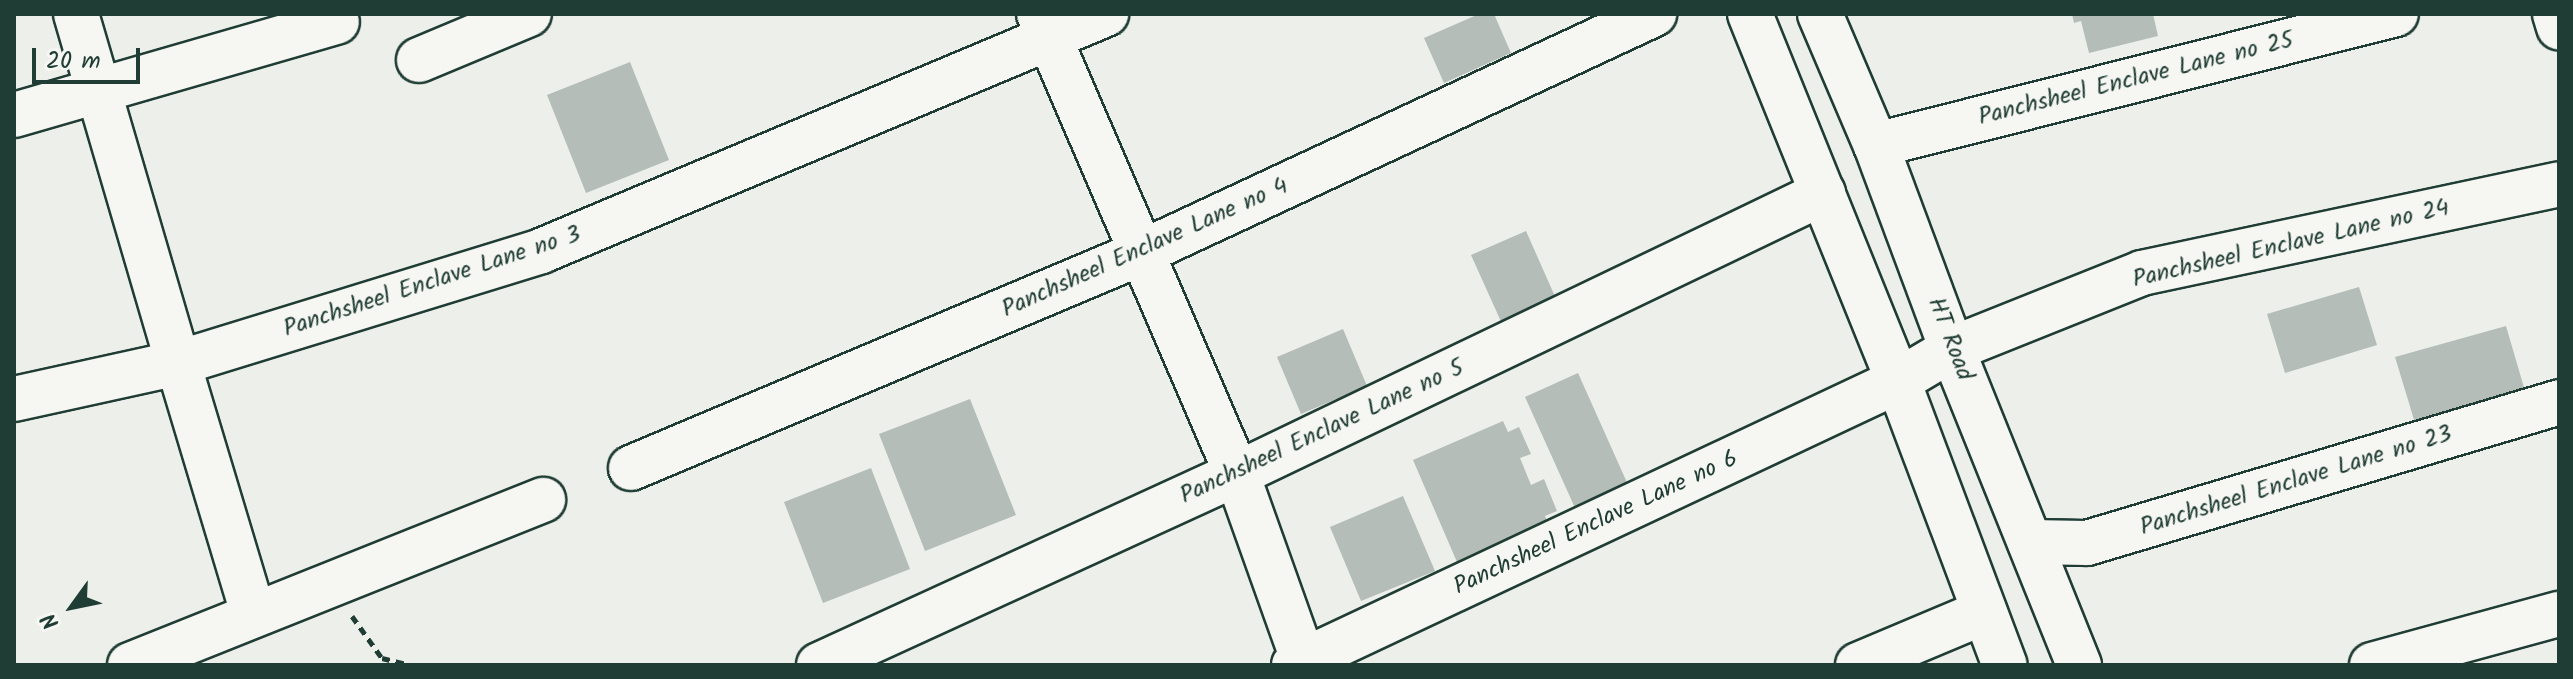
<!DOCTYPE html>
<html>
<head>
<meta charset="utf-8">
<style>
	body { margin:0 }
	#map { position:relative; width:2573px; height:679px; overflow:hidden; background:#edefea; font-family:Kalam,sans-serif }
	div>[style] { position:absolute }
	.building>* { inset:0; background:#b4bdb8 }
	.path>* { height:5px; margin-top:-2.5px; transform-origin:0; background:repeating-linear-gradient(90deg,#1f3d34 0 8px,transparent 0 14px) }
	.roads { filter:drop-shadow(2px 0 #1f3d34) drop-shadow(-2px 0 #1f3d34) drop-shadow(0 2px #1f3d34) drop-shadow(0 -2px #1f3d34) }
	.minor>* { height:44px; margin:-22px; padding:0 22px; transform-origin:22px; border-radius:22px; background:#f6f6f2 }
	span { translate:-50% -50%; white-space:nowrap; text-align:center; line-height:1.15; -webkit-text-stroke:6px #f6f6f2; paint-order:stroke }
	.street-label { font-size:24px; color:#1f3d34 }
	.frame { position:absolute; inset:0; border:16px solid #1f3d34; pointer-events:none }
	.north { position:absolute; left:32px; top:567px; width:80px; height:80px; -webkit-text-stroke:6px #f6f6f2; paint-order:stroke; rotate:237deg; font-size:22px; font-weight:700; line-height:32px; text-align:center; color:#1f3d34 }
	.north::after { content:''; display:block; margin:auto; width:28px; height:36px; background:#1f3d34; clip-path:polygon(50% 0,100% 100%,50% 72%,0 100%) }
	.scale { position:absolute; left:32px; top:48px; width:108px; height:36px; box-sizing:border-box; border:4px solid #1f3d34; border-top:0; padding-left:10px; font-size:24px; line-height:28px; white-space:nowrap; color:#1f3d34; -webkit-text-stroke:6px #f6f6f2; paint-order:stroke }
</style>
</head>
<body>
<div id="map">
	<div class="building">
		<i style="clip-path:polygon(1479px 14px,1494px 14px,1511px 53px,1444px 83px,1424px 38px)"></i>
		<i style="clip-path:polygon(2072px 14px,2153px 14px,2158px 36px,2089px 53px,2081px 21px,2074px 23px)"></i>
		<i style="clip-path:polygon(630px 62px,669px 160px,586px 193px,547px 95px)"></i>
		<i style="clip-path:polygon(1526px 231px,1557px 301px,1503px 326px,1471px 255px)"></i>
		<i style="clip-path:polygon(2359px 287px,2377px 345px,2285px 373px,2267px 314px)"></i>
		<i style="clip-path:polygon(2506px 326px,2525px 391px,2415px 423px,2395px 357px)"></i>
		<i style="clip-path:polygon(1343px 329px,1367px 386px,1301px 414px,1277px 357px)"></i>
		<i style="clip-path:polygon(1578px 373px,1633px 496px,1580px 519px,1525px 397px)"></i>
		<i style="clip-path:polygon(970px 399px,1016px 515px,925px 551px,879px 434px)"></i>
		<i style="clip-path:polygon(1503px 421px,1508px 432px,1519px 427px,1531px 454px,1520px 458px,1531px 485px,1544px 479px,1557px 511px,1545px 516px,1550px 529px,1460px 569px,1413px 460px)"></i>
		<i style="clip-path:polygon(871px 468px,910px 569px,823px 603px,784px 502px)"></i>
		<i style="clip-path:polygon(1403px 496px,1435px 571px,1361px 601px,1330px 527px)"></i>
	</div>
	<div class="path">
		<i style="left:352px;top:616px;width:52px;rotate:54.5deg"></i>
		<i style="left:382px;top:658px;width:30px;rotate:14deg"></i>
	</div>
	<div class="roads">
		<div class="minor">
			<i style="left:76px;top:14px;width:364px;rotate:73.7deg"></i>
			<i style="left:178px;top:363px;width:380px;rotate:-17.1deg"></i>
			<i style="left:541px;top:251px;width:613px;rotate:-22.76deg"></i>
			<i style="left:1039px;top:14px;width:501px;rotate:66.71deg"></i>
			<i style="left:1237px;top:474px;width:203px;rotate:70.4deg"></i>
			<i style="left:1750px;top:14px;width:396px;rotate:68deg"></i>
			<i style="left:1898px;top:381px;width:303px;rotate:69.4deg"></i>
			<i style="left:1820px;top:14px;width:142px;rotate:66.9deg"></i>
			<i style="left:1876px;top:145px;width:218px;rotate:69.6deg"></i>
			<i style="left:1952px;top:349px;width:341px;rotate:68.1deg"></i>
			<i style="left:2555px;top:14px;width:14px;rotate:73deg"></i>
			<i style="left:419px;top:60px;width:119px;rotate:-22.7deg"></i>
			<i style="left:14px;top:115px;width:336px;rotate:-16.1deg"></i>
			<i style="left:1876px;top:145px;width:536px;rotate:-14.14deg"></i>
			<i style="left:14px;top:399px;width:168px;rotate:-12.4deg"></i>
			<i style="left:178px;top:363px;width:261px;rotate:73.3deg"></i>
			<i style="left:631px;top:468px;width:556px;rotate:-22.87deg"></i>
			<i style="left:1143px;top:252px;width:564px;rotate:-24.97deg"></i>
			<i style="left:2030px;top:542px;width:57px;rotate:1deg"></i>
			<i style="left:2087px;top:543px;width:493px;rotate:-16.6deg"></i>
			<i style="left:130px;top:665px;width:445px;rotate:-21.8deg"></i>
			<i style="left:819px;top:665px;width:460px;rotate:-24.6deg"></i>
			<i style="left:1237px;top:474px;width:650px;rotate:-25.62deg"></i>
			<i style="left:1294px;top:665px;width:667px;rotate:-25.18deg"></i>
			<i style="left:1898px;top:381px;width:63px;rotate:-30.7deg"></i>
			<i style="left:1952px;top:349px;width:205px;rotate:-21.8deg"></i>
			<i style="left:2142px;top:273px;width:426px;rotate:-12deg"></i>
			<i style="left:1858px;top:665px;width:137px;rotate:-22.8deg"></i>
			<i style="left:2372px;top:665px;width:194px;rotate:-15.3deg"></i>
		</div>
	</div>
	<div class="street-label">
		<span style="left:2136px;top:79px;rotate:-14deg">Panchsheel Enclave Lane no 25</span>
		<span style="left:2291px;top:244px;rotate:-13deg">Panchsheel Enclave Lane no 24</span>
		<span style="left:1145px;top:248px;rotate:-24deg">Panchsheel Enclave Lane no 4</span>
		<span style="left:432px;top:282px;rotate:-18deg">Panchsheel Enclave Lane no 3</span>
		<span style="left:1950px;top:339px;rotate:69deg">HT Road</span>
		<span style="left:1322px;top:432px;rotate:-25deg">Panchsheel Enclave Lane no 5</span>
		<span style="left:2296px;top:481px;rotate:-17deg">Panchsheel Enclave Lane no 23</span>
		<span style="left:1596px;top:523px;rotate:-25deg">Panchsheel Enclave Lane no 6</span>
	</div>
	<div class="frame"></div>
	<div class="north">N</div>
	<div class="scale">20 m</div>
</div>
</body>
</html>
